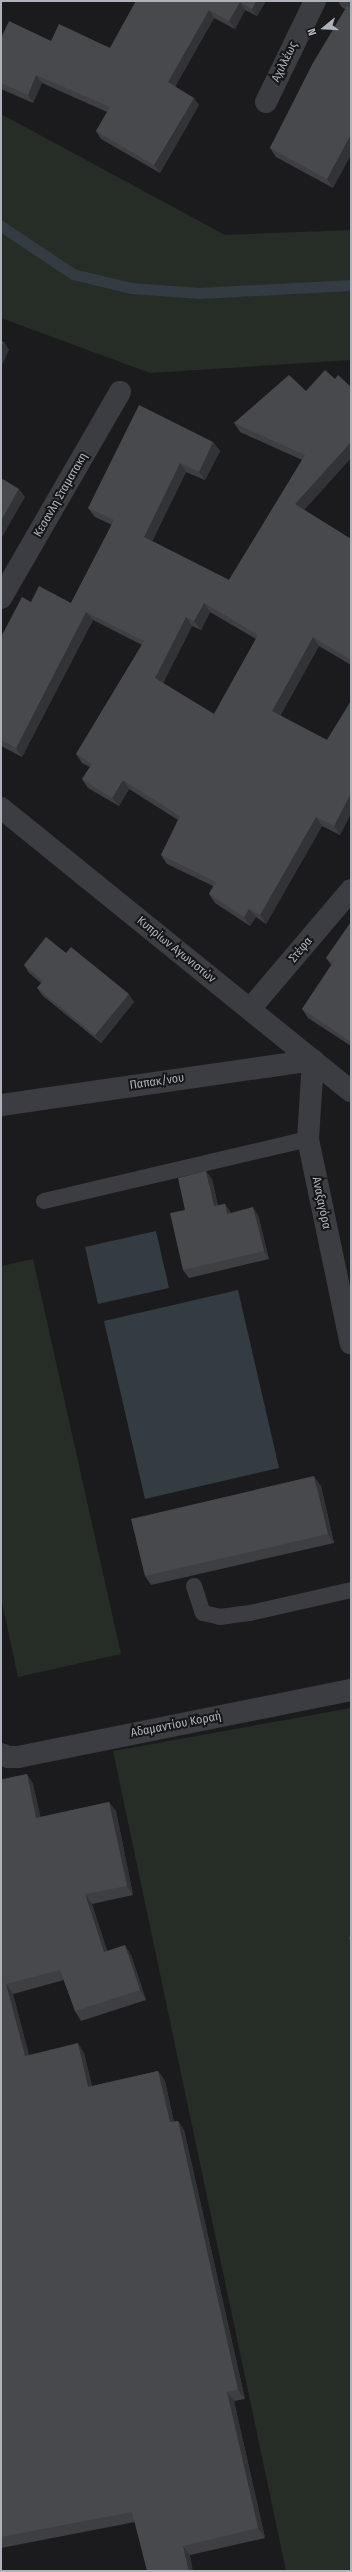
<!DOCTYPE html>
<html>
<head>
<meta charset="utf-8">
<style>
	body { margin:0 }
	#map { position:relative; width:352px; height:2572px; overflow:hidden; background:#1b1b1d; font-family:"Fira Sans Condensed",sans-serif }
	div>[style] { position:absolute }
	.green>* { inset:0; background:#252d26 }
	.water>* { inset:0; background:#333c42 }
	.stream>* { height:11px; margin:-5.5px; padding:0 5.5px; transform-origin:5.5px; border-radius:5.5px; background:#333c42 }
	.service>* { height:16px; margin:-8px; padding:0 8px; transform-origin:8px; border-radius:8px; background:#3c3d42 }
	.minor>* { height:22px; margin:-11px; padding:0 11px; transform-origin:11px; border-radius:11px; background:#3c3d42 }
	.tertiary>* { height:22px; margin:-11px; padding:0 11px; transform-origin:11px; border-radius:11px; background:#3c3d42 }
	.wall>* { inset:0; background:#3e3f42 }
	.shaded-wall>* { inset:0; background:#323336 }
	.building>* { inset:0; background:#48494d }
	span { translate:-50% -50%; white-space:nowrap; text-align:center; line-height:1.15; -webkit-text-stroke:4px #161618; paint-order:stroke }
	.street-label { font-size:12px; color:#aeb3bb }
	.frame { position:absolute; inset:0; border:2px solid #aeb3bb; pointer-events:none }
	.north { position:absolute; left:304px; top:8px; width:40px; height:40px; -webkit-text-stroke:3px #161618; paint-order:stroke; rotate:252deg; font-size:11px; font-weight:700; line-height:16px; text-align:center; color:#aeb3bb }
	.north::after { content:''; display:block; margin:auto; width:14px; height:18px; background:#aeb3bb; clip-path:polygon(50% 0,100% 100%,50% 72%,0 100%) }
</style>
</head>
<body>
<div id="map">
	<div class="green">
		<i style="clip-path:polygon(1px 114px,225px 235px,351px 230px,351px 360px,150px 373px,1px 318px)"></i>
		<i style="clip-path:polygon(33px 1259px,121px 1654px,18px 1677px,1px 1598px,1px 1266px)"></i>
		<i style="clip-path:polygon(351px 1708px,351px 2571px,286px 2571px,113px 1751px)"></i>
	</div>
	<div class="water">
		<i style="clip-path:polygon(156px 1231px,169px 1288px,98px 1304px,85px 1247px)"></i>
		<i style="clip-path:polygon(238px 1290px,279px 1468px,145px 1499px,104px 1321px)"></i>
	</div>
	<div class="stream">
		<i style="left:1px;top:226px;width:87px;rotate:33.7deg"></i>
		<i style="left:73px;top:274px;width:60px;rotate:13.6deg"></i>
		<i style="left:131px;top:288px;width:68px;rotate:4.2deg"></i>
		<i style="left:199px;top:293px;width:152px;rotate:-3deg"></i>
	</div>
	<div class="service">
		<i style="left:347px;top:1px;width:4px;rotate:27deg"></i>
		<i style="left:44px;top:1201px;width:271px;rotate:-13.2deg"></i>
		<i style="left:194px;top:1586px;width:28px;rotate:72deg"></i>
		<i style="left:203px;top:1613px;width:17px;rotate:13deg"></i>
		<i style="left:220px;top:1617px;width:30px;rotate:-8deg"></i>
		<i style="left:250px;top:1613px;width:104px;rotate:-12.8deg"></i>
	</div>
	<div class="minor">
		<i style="left:266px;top:102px;width:112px;rotate:-64.1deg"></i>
		<i style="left:1px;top:598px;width:238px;rotate:-60deg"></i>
		<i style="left:250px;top:1009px;width:156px;rotate:-49.7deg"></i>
		<i style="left:1px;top:1105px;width:315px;rotate:-8.2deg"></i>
		<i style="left:313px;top:1060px;width:79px;rotate:93.6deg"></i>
		<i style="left:308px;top:1139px;width:209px;rotate:78.2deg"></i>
		<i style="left:1px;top:1754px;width:8px;rotate:23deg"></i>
		<i style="left:8px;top:1757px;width:10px"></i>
		<i style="left:18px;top:1757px;width:340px;rotate:-11.4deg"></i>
	</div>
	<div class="tertiary">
		<i style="left:1px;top:808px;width:450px;rotate:39deg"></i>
	</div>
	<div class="wall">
		<i style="clip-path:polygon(136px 1px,266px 1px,257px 16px,245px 10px,235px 29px,214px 18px,175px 87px,199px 105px,160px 173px,101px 139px,96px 131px,107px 112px,42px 83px,33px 103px,1px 89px,1px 38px,51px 41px,110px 48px)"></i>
		<i style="clip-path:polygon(313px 63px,333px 188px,276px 157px,270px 148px)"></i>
		<i style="clip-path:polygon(evenodd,335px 379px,351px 387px,351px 458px,304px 510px,351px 539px,351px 665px,319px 646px,280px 716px,327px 740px,351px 701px,351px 813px,340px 835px,322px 826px,266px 924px,256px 917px,250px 926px,215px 903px,209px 894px,213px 886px,167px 864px,161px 855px,178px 820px,129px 789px,119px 806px,88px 788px,82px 779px,90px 767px,82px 763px,76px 754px,142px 645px,93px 620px,22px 757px,1px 746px,1px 637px,31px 602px,71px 603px,112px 525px,95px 517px,88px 508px,213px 442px,220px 451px,205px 480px,186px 472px,152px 541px,229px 580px,302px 460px,240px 432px,234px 423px,306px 391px,335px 379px,210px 612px,256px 639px,214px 714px,163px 683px,192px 626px,201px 630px,210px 612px)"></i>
		<i style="clip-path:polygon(351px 922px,351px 1046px,308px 1018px,302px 1009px,331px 965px,326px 958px)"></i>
		<i style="clip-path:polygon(66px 953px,134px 1002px,101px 1043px,43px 996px,37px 988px,41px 983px,29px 973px,24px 965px)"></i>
		<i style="clip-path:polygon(212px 1179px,218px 1206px,225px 1204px,231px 1213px,258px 1215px,269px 1259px,189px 1278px,183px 1270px,185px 1210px)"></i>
		<i style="clip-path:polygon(321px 1486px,334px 1543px,151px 1585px,145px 1576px)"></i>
		<i style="clip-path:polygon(27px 1774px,33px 1784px,40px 1817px,109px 1802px,116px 1811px,133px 1895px,92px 1904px,107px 1951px,131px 1955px,146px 2000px,81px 2021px,75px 2011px,64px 1980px,13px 1994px,29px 2056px,84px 2053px,92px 2086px,158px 2071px,165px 2081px,174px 2122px,178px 2121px,184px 2130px,245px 2399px,234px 2401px,265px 2538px,190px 2555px,135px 2522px,1px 2548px,1px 1776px,2px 1779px)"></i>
	</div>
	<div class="shaded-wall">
		<i style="clip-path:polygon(256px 1px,266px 1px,257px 16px,252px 9px)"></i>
		<i style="clip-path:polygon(240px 2px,245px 10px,235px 29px,229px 21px)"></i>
		<i style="clip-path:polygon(209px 10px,214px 18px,173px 90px,168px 82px)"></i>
		<i style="clip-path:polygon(36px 75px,42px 83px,33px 103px,28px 95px)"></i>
		<i style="clip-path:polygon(194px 98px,199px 105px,160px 173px,154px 165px)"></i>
		<i style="clip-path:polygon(351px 135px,351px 155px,333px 188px,327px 179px)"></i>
		<i style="clip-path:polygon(4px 342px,9px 350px,1px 367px,1px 347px)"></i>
		<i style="clip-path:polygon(213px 442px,220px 451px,205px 480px,199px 472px)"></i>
		<i style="clip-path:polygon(351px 442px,351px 458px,301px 513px,295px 504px)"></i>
		<i style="clip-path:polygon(180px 463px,186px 472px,150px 546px,144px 537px)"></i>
		<i style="clip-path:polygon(19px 489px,25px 497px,1px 539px,1px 521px)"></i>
		<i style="clip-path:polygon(204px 603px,210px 612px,201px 630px,194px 621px)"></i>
		<i style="clip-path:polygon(86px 612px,93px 620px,22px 757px,16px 748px)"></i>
		<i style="clip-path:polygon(186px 617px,192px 626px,161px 687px,155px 678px)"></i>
		<i style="clip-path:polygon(313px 637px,319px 646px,278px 720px,272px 711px)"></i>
		<i style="clip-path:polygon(123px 780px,129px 789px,119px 806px,112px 798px)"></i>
		<i style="clip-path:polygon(350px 795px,351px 797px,351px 813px,340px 835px,334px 826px)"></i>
		<i style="clip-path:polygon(316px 817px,322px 826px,266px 924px,260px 915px)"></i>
		<i style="clip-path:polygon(249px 909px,256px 917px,250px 926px,244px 917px)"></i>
		<i style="clip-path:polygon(129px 994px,134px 1002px,101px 1043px,95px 1035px)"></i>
		<i style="clip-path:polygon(206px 1171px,212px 1179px,220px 1214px,214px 1206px)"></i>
		<i style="clip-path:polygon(225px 1204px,230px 1212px,233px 1222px,227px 1214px)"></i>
		<i style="clip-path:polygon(253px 1207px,258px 1215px,269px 1259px,264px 1251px)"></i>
		<i style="clip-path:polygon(314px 1476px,321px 1486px,334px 1543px,328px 1534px)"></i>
		<i style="clip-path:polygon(27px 1774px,33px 1784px,43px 1827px,36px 1818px)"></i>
		<i style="clip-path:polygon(109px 1802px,116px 1811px,133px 1895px,127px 1886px)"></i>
		<i style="clip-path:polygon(85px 1894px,92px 1904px,111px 1962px,104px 1952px)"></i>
		<i style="clip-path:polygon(125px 1945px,131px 1955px,146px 2000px,140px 1990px)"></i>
		<i style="clip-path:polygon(6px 1984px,13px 1994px,32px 2066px,25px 2056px)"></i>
		<i style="clip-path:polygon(78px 2043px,84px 2053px,94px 2097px,88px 2087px)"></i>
		<i style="clip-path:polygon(158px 2071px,165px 2081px,176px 2132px,170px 2122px)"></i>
		<i style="clip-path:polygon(178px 2121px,184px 2130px,245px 2399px,238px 2390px)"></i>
		<i style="clip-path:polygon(227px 2392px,234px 2401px,265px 2538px,258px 2528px)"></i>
		<i style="clip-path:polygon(183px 2546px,190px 2555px,193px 2571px,189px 2571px)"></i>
	</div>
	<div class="building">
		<i style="clip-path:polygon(136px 1px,256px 1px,252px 9px,240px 2px,229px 21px,209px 10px,168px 82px,194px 98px,154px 165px,96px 131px,110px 107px,36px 75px,28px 95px,1px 83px,1px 38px,9px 21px,51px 41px,59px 24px,110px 48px)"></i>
		<i style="clip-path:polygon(347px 6px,351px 9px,351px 135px,327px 179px,270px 148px,313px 63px)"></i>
		<i style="clip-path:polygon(1px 341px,4px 342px,1px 347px)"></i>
		<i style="clip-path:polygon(evenodd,325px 370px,335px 379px,338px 375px,351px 387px,351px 442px,295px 504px,351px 539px,351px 660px,313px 637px,272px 711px,327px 740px,351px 701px,351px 795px,350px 795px,334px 826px,316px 817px,260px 915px,249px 909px,244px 917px,209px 894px,216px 882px,161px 855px,180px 816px,123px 780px,112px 798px,82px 779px,92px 764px,76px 754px,144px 641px,86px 612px,16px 748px,1px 740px,1px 637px,22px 597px,31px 602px,39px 586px,71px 603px,114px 520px,88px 508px,139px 405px,213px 442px,199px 472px,180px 463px,144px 537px,229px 580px,305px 455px,234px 423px,289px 375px,306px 391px,325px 370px,204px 603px,258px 635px,214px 714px,155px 678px,186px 617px,194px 621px,204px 603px)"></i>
		<i style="clip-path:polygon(1px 478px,19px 489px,1px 521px)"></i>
		<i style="clip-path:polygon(351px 922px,351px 1042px,302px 1009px,333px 963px,326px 958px)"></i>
		<i style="clip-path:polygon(46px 937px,66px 953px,71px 947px,129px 994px,95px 1035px,37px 988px,43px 981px,24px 965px)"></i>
		<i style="clip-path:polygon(206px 1171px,214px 1206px,225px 1204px,227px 1214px,253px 1207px,264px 1251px,183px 1270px,170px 1213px,185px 1210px,178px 1178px)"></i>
		<i style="clip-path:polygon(314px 1476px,328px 1534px,145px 1576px,131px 1519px)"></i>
		<i style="clip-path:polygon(27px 1774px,36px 1818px,109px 1802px,127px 1886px,85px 1894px,104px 1952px,125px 1945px,140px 1990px,75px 2011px,60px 1970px,6px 1984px,25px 2056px,78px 2043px,88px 2087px,158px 2071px,170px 2122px,178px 2121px,238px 2390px,227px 2392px,258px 2528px,183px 2546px,189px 2571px,147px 2571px,132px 2512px,1px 2537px,1px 1780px)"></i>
		<i style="clip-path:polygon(351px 1936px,351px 1944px,349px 1937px)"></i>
	</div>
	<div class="street-label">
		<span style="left:285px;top:62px;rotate:-64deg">Αχιλλέως</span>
		<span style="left:61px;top:495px;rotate:-60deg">Κεσανλη Σταματακη</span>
		<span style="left:176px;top:950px;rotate:39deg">Κυπρίων Αγωνιστών</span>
		<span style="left:301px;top:950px;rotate:-50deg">Στέφα</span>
		<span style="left:157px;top:1082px;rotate:-8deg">Παπακ/νου</span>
		<span style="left:321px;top:1203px;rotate:78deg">Αναξαγόρα</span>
		<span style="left:176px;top:1725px;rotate:-11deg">Αδαμαντίου Κοραή</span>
	</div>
	<div class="frame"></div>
	<div class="north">N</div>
</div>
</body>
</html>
